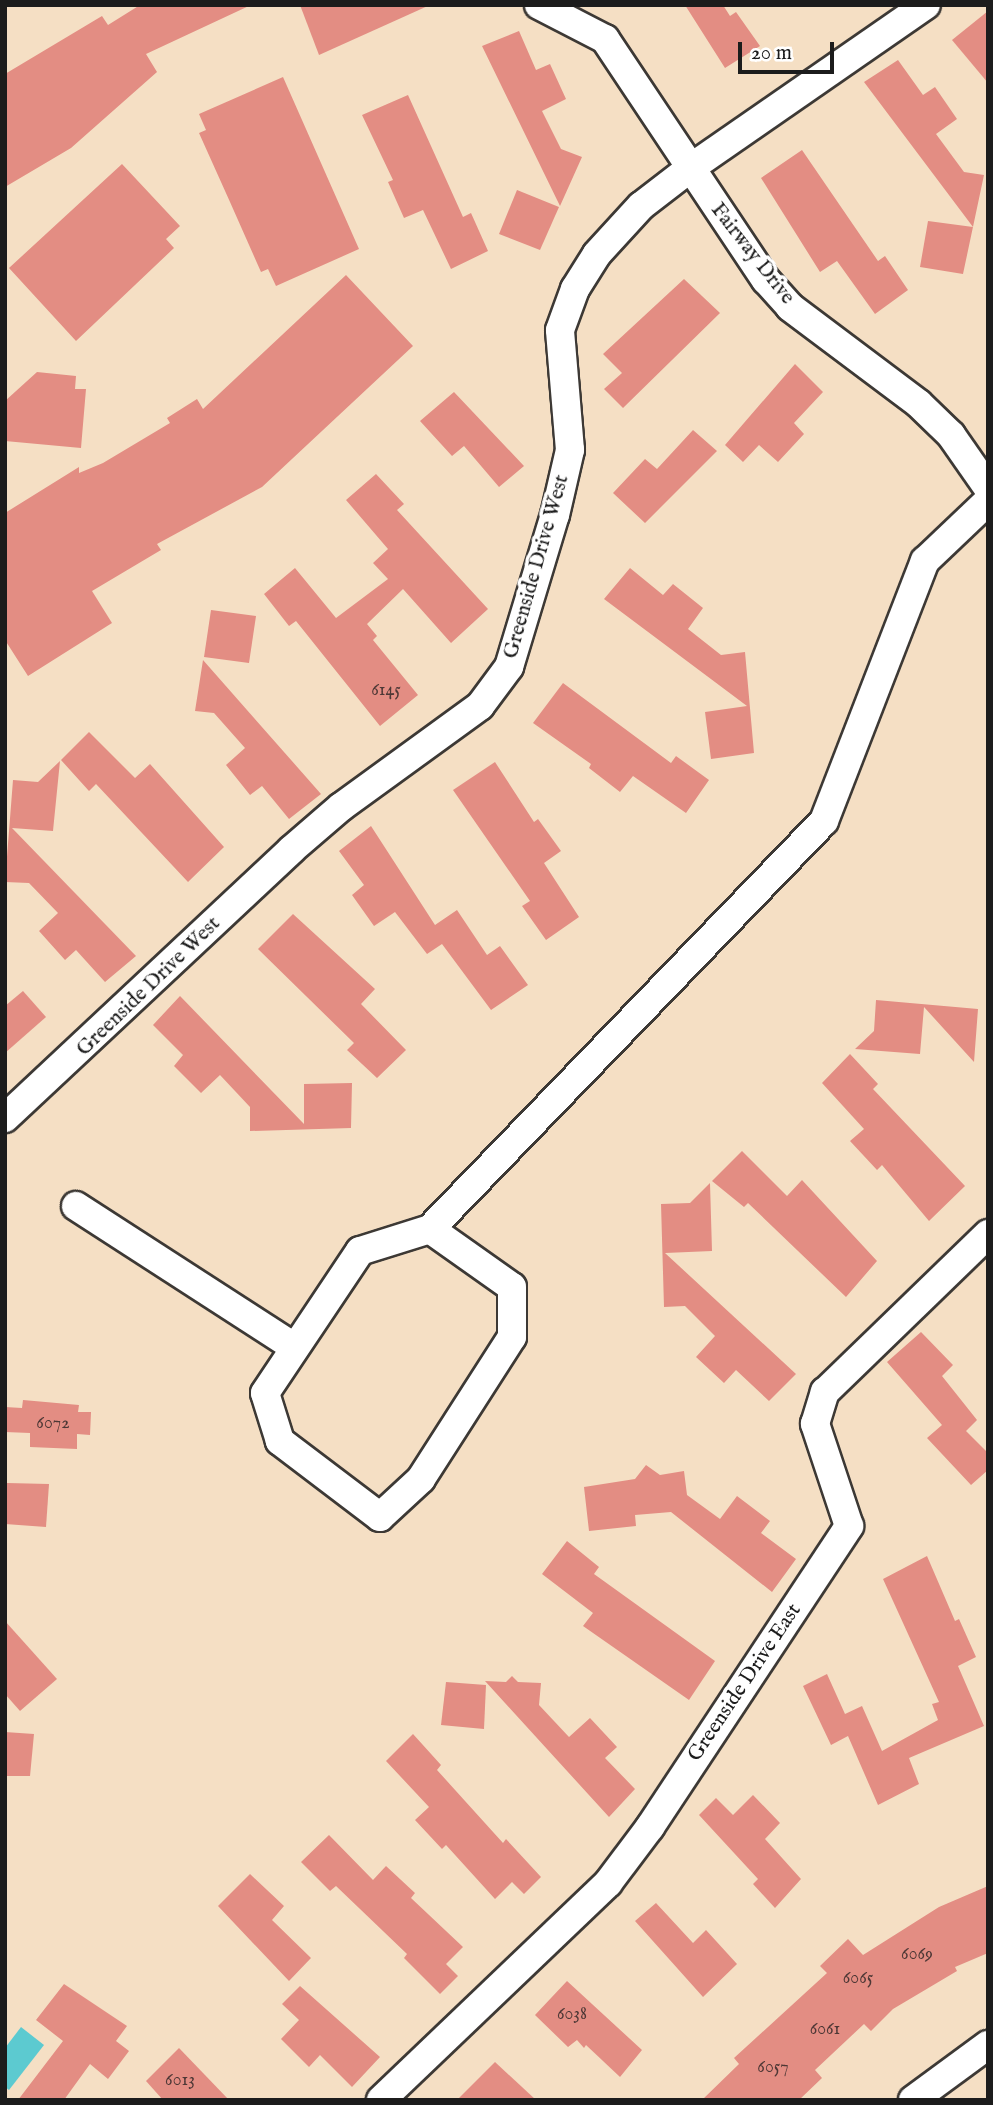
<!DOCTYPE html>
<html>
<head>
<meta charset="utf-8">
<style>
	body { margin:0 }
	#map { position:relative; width:993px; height:2105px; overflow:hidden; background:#f5dfc4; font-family:"IM FELL English",serif }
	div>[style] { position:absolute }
	.water>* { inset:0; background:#5ccad0 }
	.building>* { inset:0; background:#e38d83 }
	.roads { filter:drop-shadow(2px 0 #3d3935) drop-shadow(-2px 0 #3d3935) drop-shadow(0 2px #3d3935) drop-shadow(0 -2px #3d3935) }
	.street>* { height:28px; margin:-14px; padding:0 14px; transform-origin:14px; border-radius:14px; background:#fff }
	span { translate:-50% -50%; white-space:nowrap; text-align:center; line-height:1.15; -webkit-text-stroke:7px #fff; paint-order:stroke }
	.number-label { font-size:18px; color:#4e3836 }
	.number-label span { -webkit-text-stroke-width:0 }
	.street-label { font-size:21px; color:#1c1c1c }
	.frame { position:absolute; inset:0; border:7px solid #1c1c1c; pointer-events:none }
	.scale { position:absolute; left:738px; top:42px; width:96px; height:32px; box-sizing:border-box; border:4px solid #1c1c1c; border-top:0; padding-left:9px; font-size:21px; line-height:24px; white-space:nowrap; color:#1c1c1c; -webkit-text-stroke:5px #fff; paint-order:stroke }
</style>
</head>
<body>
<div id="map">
	<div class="water">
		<i style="clip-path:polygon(21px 2027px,44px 2045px,9px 2090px,5px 2087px,5px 2048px)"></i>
	</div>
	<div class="building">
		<i style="clip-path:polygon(140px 5px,251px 5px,146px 54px,157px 72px,71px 148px,5px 187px,5px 74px,102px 16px,108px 25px)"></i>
		<i style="clip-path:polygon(300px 5px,430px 5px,319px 55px)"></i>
		<i style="clip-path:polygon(685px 5px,723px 5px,730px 16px,736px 12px,760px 46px,725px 68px)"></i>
		<i style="clip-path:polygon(988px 11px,988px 83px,952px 40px)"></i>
		<i style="clip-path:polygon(519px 31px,536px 70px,550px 64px,566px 99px,542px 111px,561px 149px,582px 157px,560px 206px,482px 46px)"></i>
		<i style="clip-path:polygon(898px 60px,923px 95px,935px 87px,957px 119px,936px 134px,964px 172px,984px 175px,963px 274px,920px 267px,928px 221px,973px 227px,864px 82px)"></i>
		<i style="clip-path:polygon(283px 77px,359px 249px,276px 286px,268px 269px,261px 272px,230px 202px,199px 133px,206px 130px,199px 114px)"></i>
		<i style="clip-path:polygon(408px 95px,463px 217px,471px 213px,488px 251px,451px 269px,423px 210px,404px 218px,388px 182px,393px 180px,362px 115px)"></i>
		<i style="clip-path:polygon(802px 150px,878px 261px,885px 256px,908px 290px,875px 314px,837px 261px,820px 272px,761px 178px)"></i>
		<i style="clip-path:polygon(122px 164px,180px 226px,166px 239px,174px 248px,76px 341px,9px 268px)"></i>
		<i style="clip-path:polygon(517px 190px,559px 207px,540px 250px,499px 234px)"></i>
		<i style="clip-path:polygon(346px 275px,413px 346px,262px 487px,157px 544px,161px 550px,92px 591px,112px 623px,28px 676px,5px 640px,5px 513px,79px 467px,79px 473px,103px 463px,170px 423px,167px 418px,197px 399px,203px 409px)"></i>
		<i style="clip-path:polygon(684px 279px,720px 313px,623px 408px,604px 389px,622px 373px,603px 354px)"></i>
		<i style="clip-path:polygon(795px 364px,823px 392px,794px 423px,804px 434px,778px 462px,759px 445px,743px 462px,725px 445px)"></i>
		<i style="clip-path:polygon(37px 372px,76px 376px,75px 389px,86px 389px,81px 448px,5px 441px,5px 401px)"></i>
		<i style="clip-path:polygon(454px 392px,524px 466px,499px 487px,464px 446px,452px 456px,420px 421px)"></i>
		<i style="clip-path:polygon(693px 430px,717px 451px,645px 523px,613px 493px,645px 459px,657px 469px)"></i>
		<i style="clip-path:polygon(376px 474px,404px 504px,397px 510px,488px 609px,451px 643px,403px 589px,367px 624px,377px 636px,373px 640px,418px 695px,380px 726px,296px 621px,289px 626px,264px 594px,295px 568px,336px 618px,388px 579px,373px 563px,388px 549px,346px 500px)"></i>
		<i style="clip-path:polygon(630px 568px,663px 595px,673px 584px,703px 608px,688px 629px,721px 655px,745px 652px,754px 753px,711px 759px,705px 712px,747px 706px,604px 599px)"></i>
		<i style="clip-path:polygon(211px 610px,256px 616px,249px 663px,204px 657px)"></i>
		<i style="clip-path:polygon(203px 660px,321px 794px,289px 819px,262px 786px,250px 795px,226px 765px,245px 748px,214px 713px,195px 711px)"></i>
		<i style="clip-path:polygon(563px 683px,671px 763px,676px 756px,709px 780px,686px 813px,633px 776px,620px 792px,589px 768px,591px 764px,533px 723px)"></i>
		<i style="clip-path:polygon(89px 732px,135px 778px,150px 764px,224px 847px,188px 882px,96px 784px,89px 791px,61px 760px)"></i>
		<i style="clip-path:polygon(60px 761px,53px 831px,12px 828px,136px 956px,105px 982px,76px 950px,65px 960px,39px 931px,58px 913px,29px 883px,5px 882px,13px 780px,38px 782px)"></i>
		<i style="clip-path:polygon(495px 762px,534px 822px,538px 819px,561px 851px,544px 863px,579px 917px,546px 940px,522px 906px,530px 901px,453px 790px)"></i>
		<i style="clip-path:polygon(371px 826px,435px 925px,457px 910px,487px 955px,500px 946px,528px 985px,491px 1010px,442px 944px,427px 954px,395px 912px,374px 926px,352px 895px,364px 885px,339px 851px)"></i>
		<i style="clip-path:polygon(293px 914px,375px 989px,361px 1004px,406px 1050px,377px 1078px,347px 1050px,354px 1043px,258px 949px)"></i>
		<i style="clip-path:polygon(23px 991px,46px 1017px,5px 1053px,5px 1006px)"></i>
		<i style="clip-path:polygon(180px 996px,304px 1124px,304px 1084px,352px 1083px,351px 1128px,250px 1131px,250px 1107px,220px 1075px,201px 1093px,174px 1066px,183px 1055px,153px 1025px)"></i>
		<i style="clip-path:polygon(876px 1000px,978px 1009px,974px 1062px,924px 1007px,920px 1054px,855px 1049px,874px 1031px)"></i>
		<i style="clip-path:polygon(850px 1054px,878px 1084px,873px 1089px,965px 1186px,929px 1221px,882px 1165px,877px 1170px,850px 1141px,864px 1129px,822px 1083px)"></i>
		<i style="clip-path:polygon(742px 1151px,787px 1196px,802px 1180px,877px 1261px,846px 1297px,748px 1203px,744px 1207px,712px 1181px)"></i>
		<i style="clip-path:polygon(710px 1183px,712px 1251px,665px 1253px,796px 1374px,769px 1401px,736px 1370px,724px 1383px,696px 1357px,715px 1336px,685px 1306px,664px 1307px,661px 1204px,690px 1203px)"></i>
		<i style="clip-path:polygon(921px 1332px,953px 1365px,942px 1376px,977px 1420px,966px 1431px,988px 1453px,988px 1470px,971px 1485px,927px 1438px,942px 1425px,887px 1362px)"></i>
		<i style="clip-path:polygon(23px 1400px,79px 1405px,78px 1412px,91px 1412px,90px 1435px,77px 1434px,77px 1449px,30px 1447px,30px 1433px,5px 1432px,5px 1407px,22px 1408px)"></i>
		<i style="clip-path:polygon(646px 1465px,660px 1475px,684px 1471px,687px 1495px,720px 1519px,737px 1496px,770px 1521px,761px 1533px,796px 1559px,772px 1592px,671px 1512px,635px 1515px,636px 1526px,589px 1531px,584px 1487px,635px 1479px)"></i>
		<i style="clip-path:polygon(7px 1483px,49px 1484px,46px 1527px,5px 1524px)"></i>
		<i style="clip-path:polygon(567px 1541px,599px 1567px,594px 1574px,715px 1661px,689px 1700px,583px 1626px,593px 1613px,542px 1574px)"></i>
		<i style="clip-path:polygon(927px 1556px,955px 1621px,959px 1619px,976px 1657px,958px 1666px,984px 1726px,909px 1758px,919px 1784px,878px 1805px,848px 1736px,831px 1745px,803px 1686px,827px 1674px,845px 1714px,862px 1706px,882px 1751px,938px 1720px,932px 1704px,939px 1702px,883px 1579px)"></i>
		<i style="clip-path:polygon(5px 1621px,57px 1679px,20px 1711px,5px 1694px)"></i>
		<i style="clip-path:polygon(512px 1676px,518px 1682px,541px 1683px,539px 1705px,569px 1737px,590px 1718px,617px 1747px,605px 1758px,635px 1789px,609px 1817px,485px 1681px,506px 1682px)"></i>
		<i style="clip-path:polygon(446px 1682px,486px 1685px,484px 1729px,441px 1725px)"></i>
		<i style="clip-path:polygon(5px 1732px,34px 1734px,30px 1776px,5px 1776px)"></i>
		<i style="clip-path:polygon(413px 1734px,441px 1765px,437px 1770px,503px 1843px,506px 1839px,541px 1877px,524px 1894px,512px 1882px,495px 1899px,446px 1845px,442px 1849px,415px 1820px,429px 1807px,386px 1761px)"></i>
		<i style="clip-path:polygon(753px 1795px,780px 1823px,765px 1839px,801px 1879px,775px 1908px,753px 1884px,758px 1879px,699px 1815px,716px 1798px,733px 1815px)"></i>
		<i style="clip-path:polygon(329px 1835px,373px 1880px,386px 1866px,415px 1893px,411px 1898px,463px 1947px,446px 1964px,458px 1976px,440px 1994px,404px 1958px,407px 1954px,336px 1886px,330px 1891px,301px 1862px)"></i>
		<i style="clip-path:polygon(250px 1874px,284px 1906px,272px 1920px,311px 1958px,289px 1981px,218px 1906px)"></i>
		<i style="clip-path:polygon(988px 1886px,988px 1953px,955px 1967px,957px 1971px,893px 2009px,871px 2031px,864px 2024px,815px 2070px,822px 2078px,799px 2100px,702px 2100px,739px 2064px,734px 2058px,827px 1973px,820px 1966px,848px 1939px,863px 1955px,939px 1907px)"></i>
		<i style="clip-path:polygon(656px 1903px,693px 1943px,706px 1930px,737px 1964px,703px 1997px,635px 1921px)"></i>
		<i style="clip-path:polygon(567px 1981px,642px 2050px,620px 2077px,586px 2045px,584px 2048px,577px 2040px,568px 2047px,535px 2015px)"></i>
		<i style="clip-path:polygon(64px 1984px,127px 2026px,116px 2041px,129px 2051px,108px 2079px,90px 2064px,64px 2100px,18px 2100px,63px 2041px,36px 2020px)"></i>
		<i style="clip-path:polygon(300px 1986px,380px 2057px,352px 2087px,320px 2055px,309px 2067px,281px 2039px,299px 2020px,282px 2004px)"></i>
		<i style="clip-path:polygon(179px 2048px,229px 2100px,163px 2100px,146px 2081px)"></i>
		<i style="clip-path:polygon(495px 2062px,536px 2100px,457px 2100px)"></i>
	</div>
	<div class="roads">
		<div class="street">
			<i style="left:539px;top:5px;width:74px;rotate:27.3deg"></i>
			<i style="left:605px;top:39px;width:290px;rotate:56.3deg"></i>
			<i style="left:766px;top:280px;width:36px;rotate:48deg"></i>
			<i style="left:790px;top:307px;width:161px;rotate:36.9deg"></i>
			<i style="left:919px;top:404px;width:45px;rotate:44.1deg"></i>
			<i style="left:951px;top:435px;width:65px;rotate:55.1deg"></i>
			<i style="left:5px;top:1118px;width:392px;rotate:-43.1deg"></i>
			<i style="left:291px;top:850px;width:66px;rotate:-40.7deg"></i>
			<i style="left:341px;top:807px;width:172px;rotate:-36deg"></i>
			<i style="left:480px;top:706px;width:49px;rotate:-53.4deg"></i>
			<i style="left:509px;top:667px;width:159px;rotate:-73.2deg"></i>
			<i style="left:555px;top:515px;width:67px;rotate:-77deg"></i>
			<i style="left:570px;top:450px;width:120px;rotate:-94.8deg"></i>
			<i style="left:560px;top:330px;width:44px;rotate:-69.9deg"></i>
			<i style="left:575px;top:289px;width:41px;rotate:-57.8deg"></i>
			<i style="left:597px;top:254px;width:65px;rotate:-47.5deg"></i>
			<i style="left:641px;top:206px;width:61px;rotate:-37.6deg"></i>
			<i style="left:689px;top:169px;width:288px;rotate:-34.7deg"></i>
			<i style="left:76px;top:1206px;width:260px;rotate:32.9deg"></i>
			<i style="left:430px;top:1229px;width:100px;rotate:35.3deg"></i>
			<i style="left:512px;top:1287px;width:50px;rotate:90deg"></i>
			<i style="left:512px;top:1337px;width:169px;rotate:122.7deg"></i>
			<i style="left:421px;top:1479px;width:56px;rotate:137.2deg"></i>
			<i style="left:380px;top:1517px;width:126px;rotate:-142.8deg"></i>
			<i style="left:280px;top:1441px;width:50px;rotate:-107.4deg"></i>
			<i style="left:265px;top:1393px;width:171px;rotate:-56.2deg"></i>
			<i style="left:360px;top:1251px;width:73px;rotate:-17.4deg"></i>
			<i style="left:430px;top:1229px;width:567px;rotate:-46deg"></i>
			<i style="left:824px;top:821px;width:279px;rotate:-68.8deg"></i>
			<i style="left:925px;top:561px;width:87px;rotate:-43.6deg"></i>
			<i style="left:381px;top:2100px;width:314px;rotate:-43.7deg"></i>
			<i style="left:608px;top:1883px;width:70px;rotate:-53.1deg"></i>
			<i style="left:650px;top:1827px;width:361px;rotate:-56.5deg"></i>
			<i style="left:849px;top:1526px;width:108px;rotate:-108.4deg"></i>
			<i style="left:815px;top:1424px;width:34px;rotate:-73deg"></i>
			<i style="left:825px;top:1392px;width:227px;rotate:-44.1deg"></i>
			<i style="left:913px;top:2100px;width:93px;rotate:-36.3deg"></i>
		</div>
	</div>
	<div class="number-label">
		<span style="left:386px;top:691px">6145</span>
		<span style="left:53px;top:1424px">6072</span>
		<span style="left:917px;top:1955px">6069</span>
		<span style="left:858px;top:1979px">6065</span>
		<span style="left:572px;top:2015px">6038</span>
		<span style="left:825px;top:2030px">6061</span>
		<span style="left:773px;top:2068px">6057</span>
		<span style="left:180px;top:2081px">6013</span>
	</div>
	<div class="street-label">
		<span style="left:752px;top:254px;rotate:52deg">Fairway Drive</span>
		<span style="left:537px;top:567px;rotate:-74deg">Greenside Drive West</span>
		<span style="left:149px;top:987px;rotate:-44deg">Greenside Drive West</span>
		<span style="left:745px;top:1683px;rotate:-56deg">Greenside Drive East</span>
	</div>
	<div class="frame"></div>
	<div class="scale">20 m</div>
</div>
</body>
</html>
